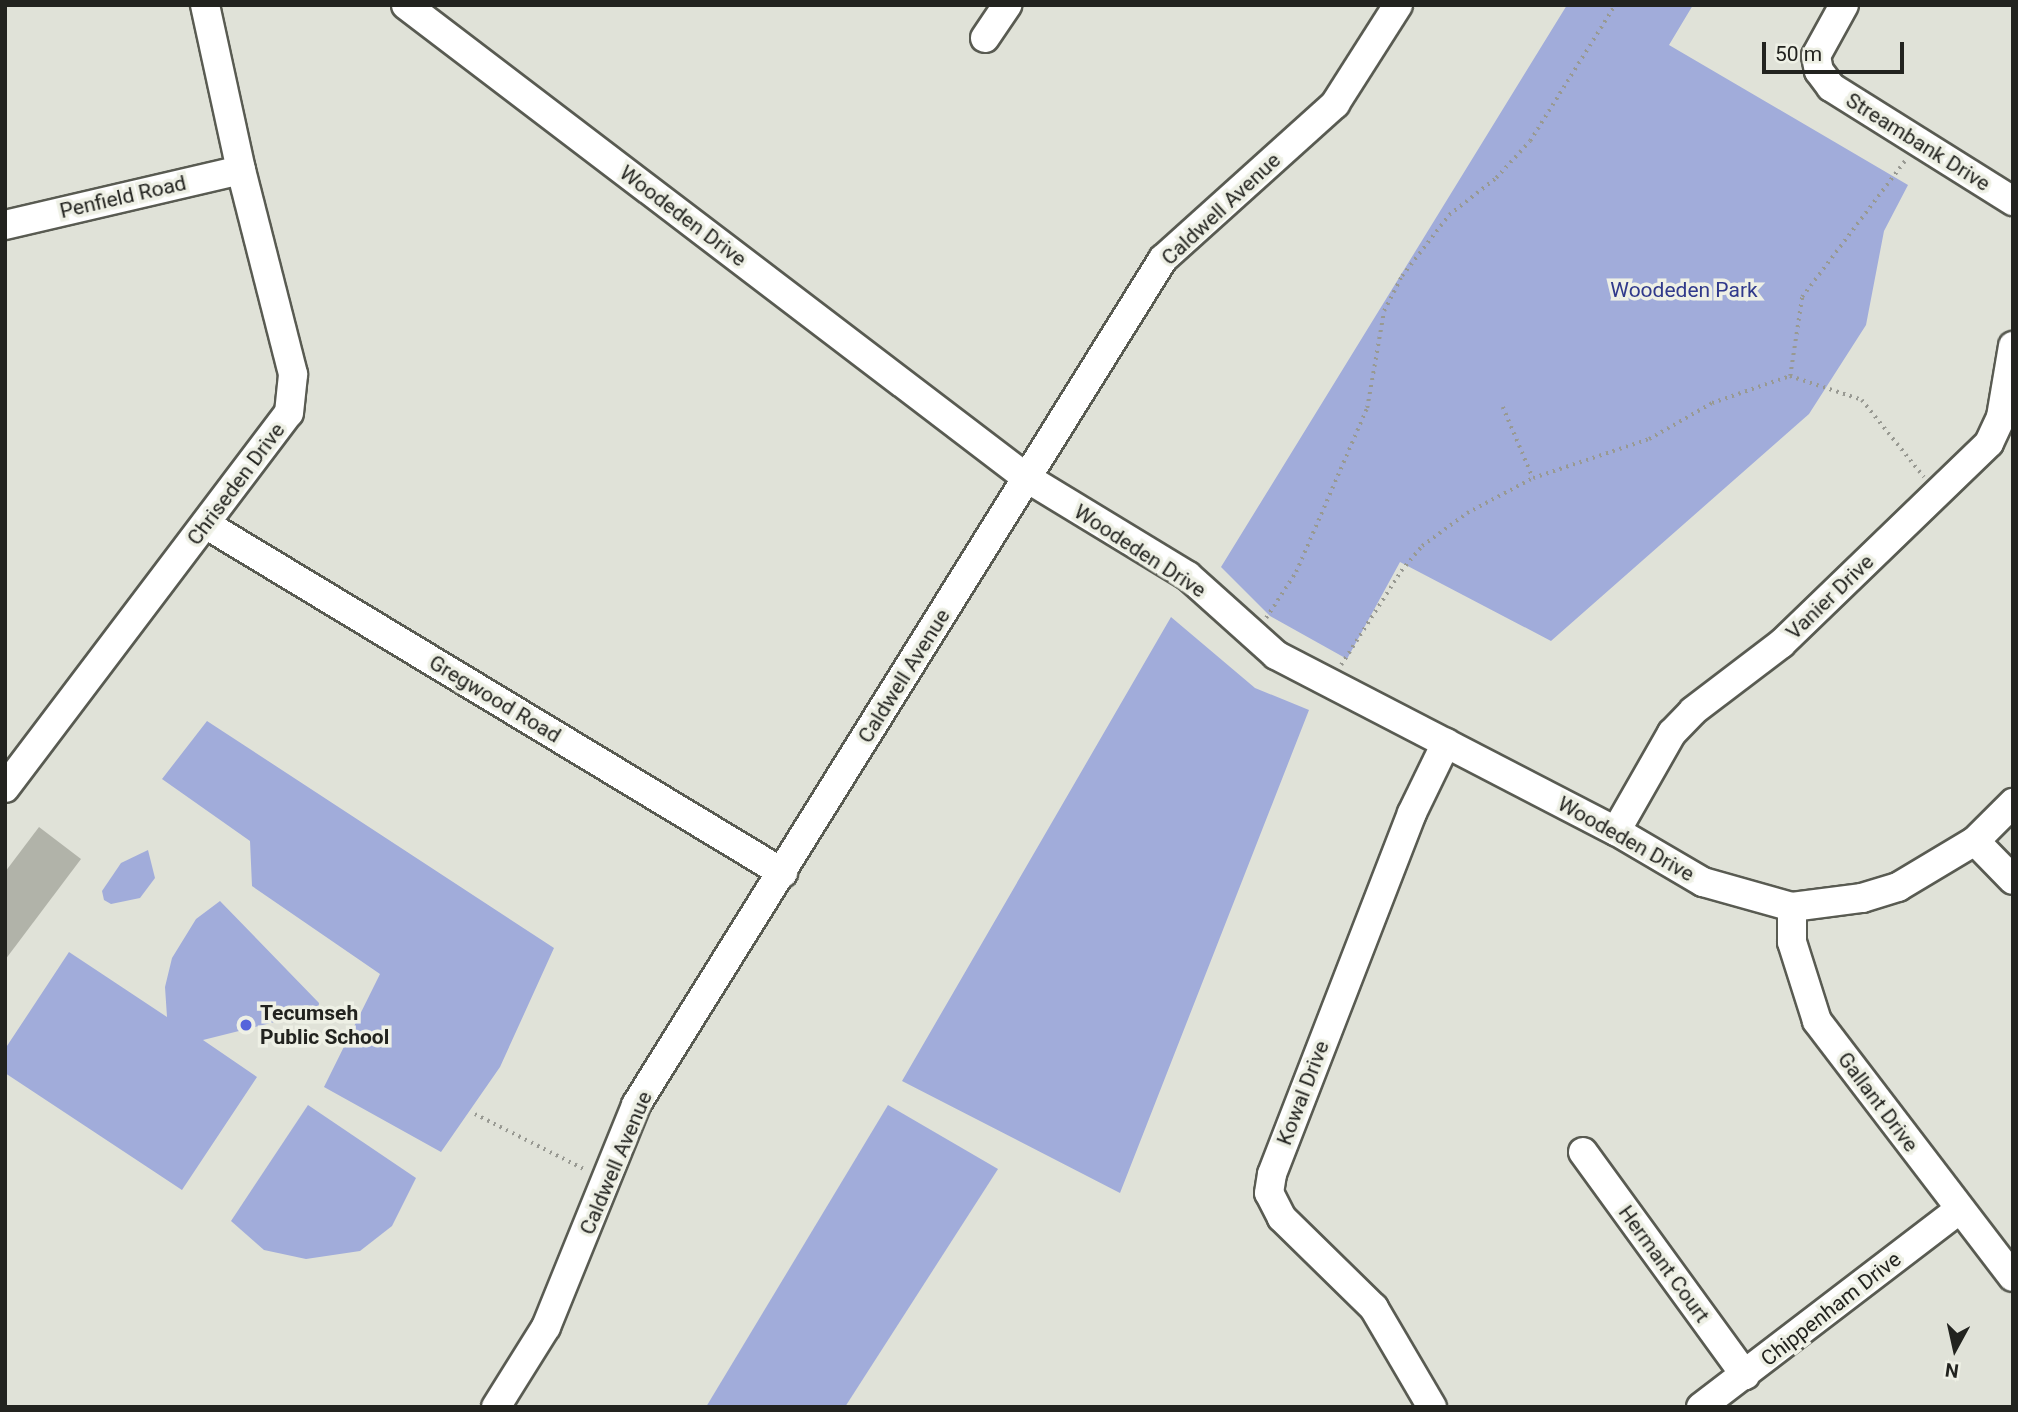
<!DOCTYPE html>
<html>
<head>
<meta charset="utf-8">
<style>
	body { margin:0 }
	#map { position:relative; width:2018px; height:1412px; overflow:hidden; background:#e0e2d8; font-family:Roboto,sans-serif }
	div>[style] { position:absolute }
	.green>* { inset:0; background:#a1acda }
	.building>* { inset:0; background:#b1b3a9 }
	.path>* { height:3.5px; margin-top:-1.75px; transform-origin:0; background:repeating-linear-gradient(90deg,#989992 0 2px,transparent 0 7px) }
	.roads { filter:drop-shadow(2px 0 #595b52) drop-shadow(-2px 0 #595b52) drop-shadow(0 2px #595b52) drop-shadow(0 -2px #595b52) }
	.minor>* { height:28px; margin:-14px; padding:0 14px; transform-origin:14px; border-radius:14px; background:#fff }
	.dots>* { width:19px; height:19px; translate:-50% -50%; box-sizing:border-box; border:4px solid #eef0e5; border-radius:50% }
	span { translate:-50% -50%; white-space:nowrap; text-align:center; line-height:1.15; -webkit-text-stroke:7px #eef0e5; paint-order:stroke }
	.street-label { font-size:21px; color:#22231f }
	.park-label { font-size:21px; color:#30398b }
	.poi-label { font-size:21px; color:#22231f; font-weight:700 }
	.left { translate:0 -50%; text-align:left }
	.frame { position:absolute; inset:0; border:7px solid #22231f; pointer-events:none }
	.north { position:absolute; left:1920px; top:1314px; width:70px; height:70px; -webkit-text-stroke:5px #eef0e5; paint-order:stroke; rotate:188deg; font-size:19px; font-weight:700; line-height:28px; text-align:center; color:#22231f }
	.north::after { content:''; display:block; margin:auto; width:24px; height:32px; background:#22231f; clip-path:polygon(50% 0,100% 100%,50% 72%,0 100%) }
	.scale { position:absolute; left:1762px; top:42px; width:142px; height:32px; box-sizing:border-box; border:4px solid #22231f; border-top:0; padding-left:9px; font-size:21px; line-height:24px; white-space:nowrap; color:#22231f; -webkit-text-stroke:5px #eef0e5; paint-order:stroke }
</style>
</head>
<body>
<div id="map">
	<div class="green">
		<i style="clip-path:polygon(1567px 5px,1693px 5px,1669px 45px,1908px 185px,1884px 231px,1866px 325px,1809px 414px,1551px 641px,1400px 562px,1347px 659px,1270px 616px,1221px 567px)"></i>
		<i style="clip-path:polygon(1171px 617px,1255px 688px,1309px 710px,1120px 1193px,902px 1081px)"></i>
		<i style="clip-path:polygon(207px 721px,554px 948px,500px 1067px,441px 1152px,324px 1087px,380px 974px,252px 886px,250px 841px,162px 779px)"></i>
		<i style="clip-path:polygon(148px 850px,155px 878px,140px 898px,111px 904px,104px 900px,102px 891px,121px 863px)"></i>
		<i style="clip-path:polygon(220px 901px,319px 1003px,318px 1011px,203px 1040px,257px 1077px,182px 1190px,5px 1073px,5px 1049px,69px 952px,167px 1017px,165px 987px,172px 958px,196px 919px)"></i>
		<i style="clip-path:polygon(308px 1105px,416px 1178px,392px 1226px,360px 1251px,306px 1259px,264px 1250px,231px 1221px)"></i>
		<i style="clip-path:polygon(888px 1105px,998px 1169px,845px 1407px,706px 1407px)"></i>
	</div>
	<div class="building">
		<i style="clip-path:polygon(39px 827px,81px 859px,5px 960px,5px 872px)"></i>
	</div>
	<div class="path">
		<i style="left:1790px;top:376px;width:80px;rotate:-81.4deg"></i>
		<i style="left:1802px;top:297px;width:171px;rotate:-52.9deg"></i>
		<i style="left:1503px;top:407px;width:77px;rotate:67.1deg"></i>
		<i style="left:1266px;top:618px;width:55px;rotate:-56.9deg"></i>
		<i style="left:1296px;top:572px;width:179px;rotate:-66.6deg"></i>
		<i style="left:1367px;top:408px;width:98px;rotate:-80.1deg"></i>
		<i style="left:1384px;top:311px;width:39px;rotate:-63deg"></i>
		<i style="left:1402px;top:276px;width:77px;rotate:-52.4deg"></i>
		<i style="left:1449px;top:215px;width:60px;rotate:-38.2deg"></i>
		<i style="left:1496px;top:178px;width:50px;rotate:-47.4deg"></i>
		<i style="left:1530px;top:141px;width:160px;rotate:-58deg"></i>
		<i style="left:1341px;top:665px;width:112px;rotate:-57.4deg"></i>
		<i style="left:1401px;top:571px;width:33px;rotate:-50deg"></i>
		<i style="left:1422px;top:546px;width:56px;rotate:-36.3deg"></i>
		<i style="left:1467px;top:513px;width:75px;rotate:-27.9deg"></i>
		<i style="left:1533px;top:478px;width:122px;rotate:-18.6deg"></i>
		<i style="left:1649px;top:439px;width:73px;rotate:-29.7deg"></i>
		<i style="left:1712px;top:403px;width:83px;rotate:-19.1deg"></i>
		<i style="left:1790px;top:376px;width:76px;rotate:18.4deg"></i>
		<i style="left:1862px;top:400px;width:99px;rotate:51.2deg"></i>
		<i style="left:475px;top:1114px;width:124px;rotate:26.8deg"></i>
	</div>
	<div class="roads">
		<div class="minor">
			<i style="left:406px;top:5px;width:781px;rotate:37.3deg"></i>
			<i style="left:1027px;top:478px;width:188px;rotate:31.3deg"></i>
			<i style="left:1188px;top:576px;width:118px;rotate:41.9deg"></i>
			<i style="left:1276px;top:655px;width:383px;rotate:27.4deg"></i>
			<i style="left:1616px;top:831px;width:101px;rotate:30.4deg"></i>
			<i style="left:1703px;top:882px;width:92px;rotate:15.7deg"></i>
			<i style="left:1792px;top:907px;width:71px;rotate:-7.3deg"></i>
			<i style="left:1862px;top:898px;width:38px;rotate:-17deg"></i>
			<i style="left:1898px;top:887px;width:90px;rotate:-30.9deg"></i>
			<i style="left:1975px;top:841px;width:54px;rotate:-45deg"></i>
			<i style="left:1844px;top:5px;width:58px;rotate:118.8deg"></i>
			<i style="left:1816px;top:56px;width:15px;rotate:79deg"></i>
			<i style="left:1819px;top:71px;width:20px;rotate:53deg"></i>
			<i style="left:1831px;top:87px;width:215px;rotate:32.1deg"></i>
			<i style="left:985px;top:38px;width:40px;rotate:-56deg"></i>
			<i style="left:5px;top:225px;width:242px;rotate:-13.1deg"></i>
			<i style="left:207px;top:525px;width:673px;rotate:31.14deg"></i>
			<i style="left:5px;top:788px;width:470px;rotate:-52.9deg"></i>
			<i style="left:289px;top:413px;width:39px;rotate:-84deg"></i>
			<i style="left:293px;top:374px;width:211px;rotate:-104.3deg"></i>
			<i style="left:241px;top:170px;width:169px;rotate:-102.3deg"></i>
			<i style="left:1616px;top:831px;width:113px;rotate:-60.3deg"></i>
			<i style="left:1672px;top:733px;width:30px;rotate:-46deg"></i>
			<i style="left:1693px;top:711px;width:111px;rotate:-37.3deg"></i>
			<i style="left:1781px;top:644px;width:289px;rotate:-44deg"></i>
			<i style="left:1989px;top:443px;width:29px;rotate:-65deg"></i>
			<i style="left:2001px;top:417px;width:72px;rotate:-80.4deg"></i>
			<i style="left:1975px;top:841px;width:54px;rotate:45.7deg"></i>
			<i style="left:1792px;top:907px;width:35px;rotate:90deg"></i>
			<i style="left:1792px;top:942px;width:83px;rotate:72.4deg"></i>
			<i style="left:1817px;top:1021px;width:322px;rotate:52.6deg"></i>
			<i style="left:1583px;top:1152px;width:276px;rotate:54deg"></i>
			<i style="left:496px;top:1407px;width:94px;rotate:-58deg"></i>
			<i style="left:546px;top:1327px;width:240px;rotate:-67.9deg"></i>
			<i style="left:636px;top:1105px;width:997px;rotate:-58.08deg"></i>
			<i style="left:1163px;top:259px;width:232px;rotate:-42deg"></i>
			<i style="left:1335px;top:104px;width:117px;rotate:-57.5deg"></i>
			<i style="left:1432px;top:1407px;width:115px;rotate:-120.4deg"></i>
			<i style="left:1374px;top:1308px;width:129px;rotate:-135.6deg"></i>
			<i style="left:1282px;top:1218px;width:28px;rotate:-117deg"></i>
			<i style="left:1269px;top:1193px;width:19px;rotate:-81deg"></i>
			<i style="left:1272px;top:1174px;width:387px;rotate:-68.8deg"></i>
			<i style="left:1412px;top:813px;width:78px;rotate:-64.1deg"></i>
			<i style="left:1701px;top:1407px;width:325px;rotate:-37.4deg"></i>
		</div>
	</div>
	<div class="dots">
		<i style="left:246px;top:1025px;background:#5565db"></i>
	</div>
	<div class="street-label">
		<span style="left:1918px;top:142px;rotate:32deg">Streambank Drive</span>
		<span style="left:123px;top:197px;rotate:-13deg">Penfield Road</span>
		<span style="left:1221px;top:209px;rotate:-43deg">Caldwell Avenue</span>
		<span style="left:683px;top:216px;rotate:37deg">Woodeden Drive</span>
		<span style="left:236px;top:484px;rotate:-53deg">Chriseden Drive</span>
		<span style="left:1140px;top:551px;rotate:33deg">Woodeden Drive</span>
		<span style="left:1830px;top:597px;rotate:-44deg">Vanier Drive</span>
		<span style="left:904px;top:676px;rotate:-58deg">Caldwell Avenue</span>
		<span style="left:495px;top:699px;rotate:31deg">Gregwood Road</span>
		<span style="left:1626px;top:839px;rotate:29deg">Woodeden Drive</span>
		<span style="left:1303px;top:1093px;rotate:-69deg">Kowal Drive</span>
		<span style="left:1878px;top:1102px;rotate:53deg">Gallant Drive</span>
		<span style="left:616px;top:1163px;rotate:-67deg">Caldwell Avenue</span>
		<span style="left:1664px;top:1264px;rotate:54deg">Hermant Court</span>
		<span style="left:1831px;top:1309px;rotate:-38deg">Chippenham Drive</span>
	</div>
	<div class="park-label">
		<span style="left:1684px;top:290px">Woodeden Park</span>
	</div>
	<div class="poi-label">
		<span class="left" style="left:260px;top:1025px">Tecumseh<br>Public School</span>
	</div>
	<div class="frame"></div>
	<div class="north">N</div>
	<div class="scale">50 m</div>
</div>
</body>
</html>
